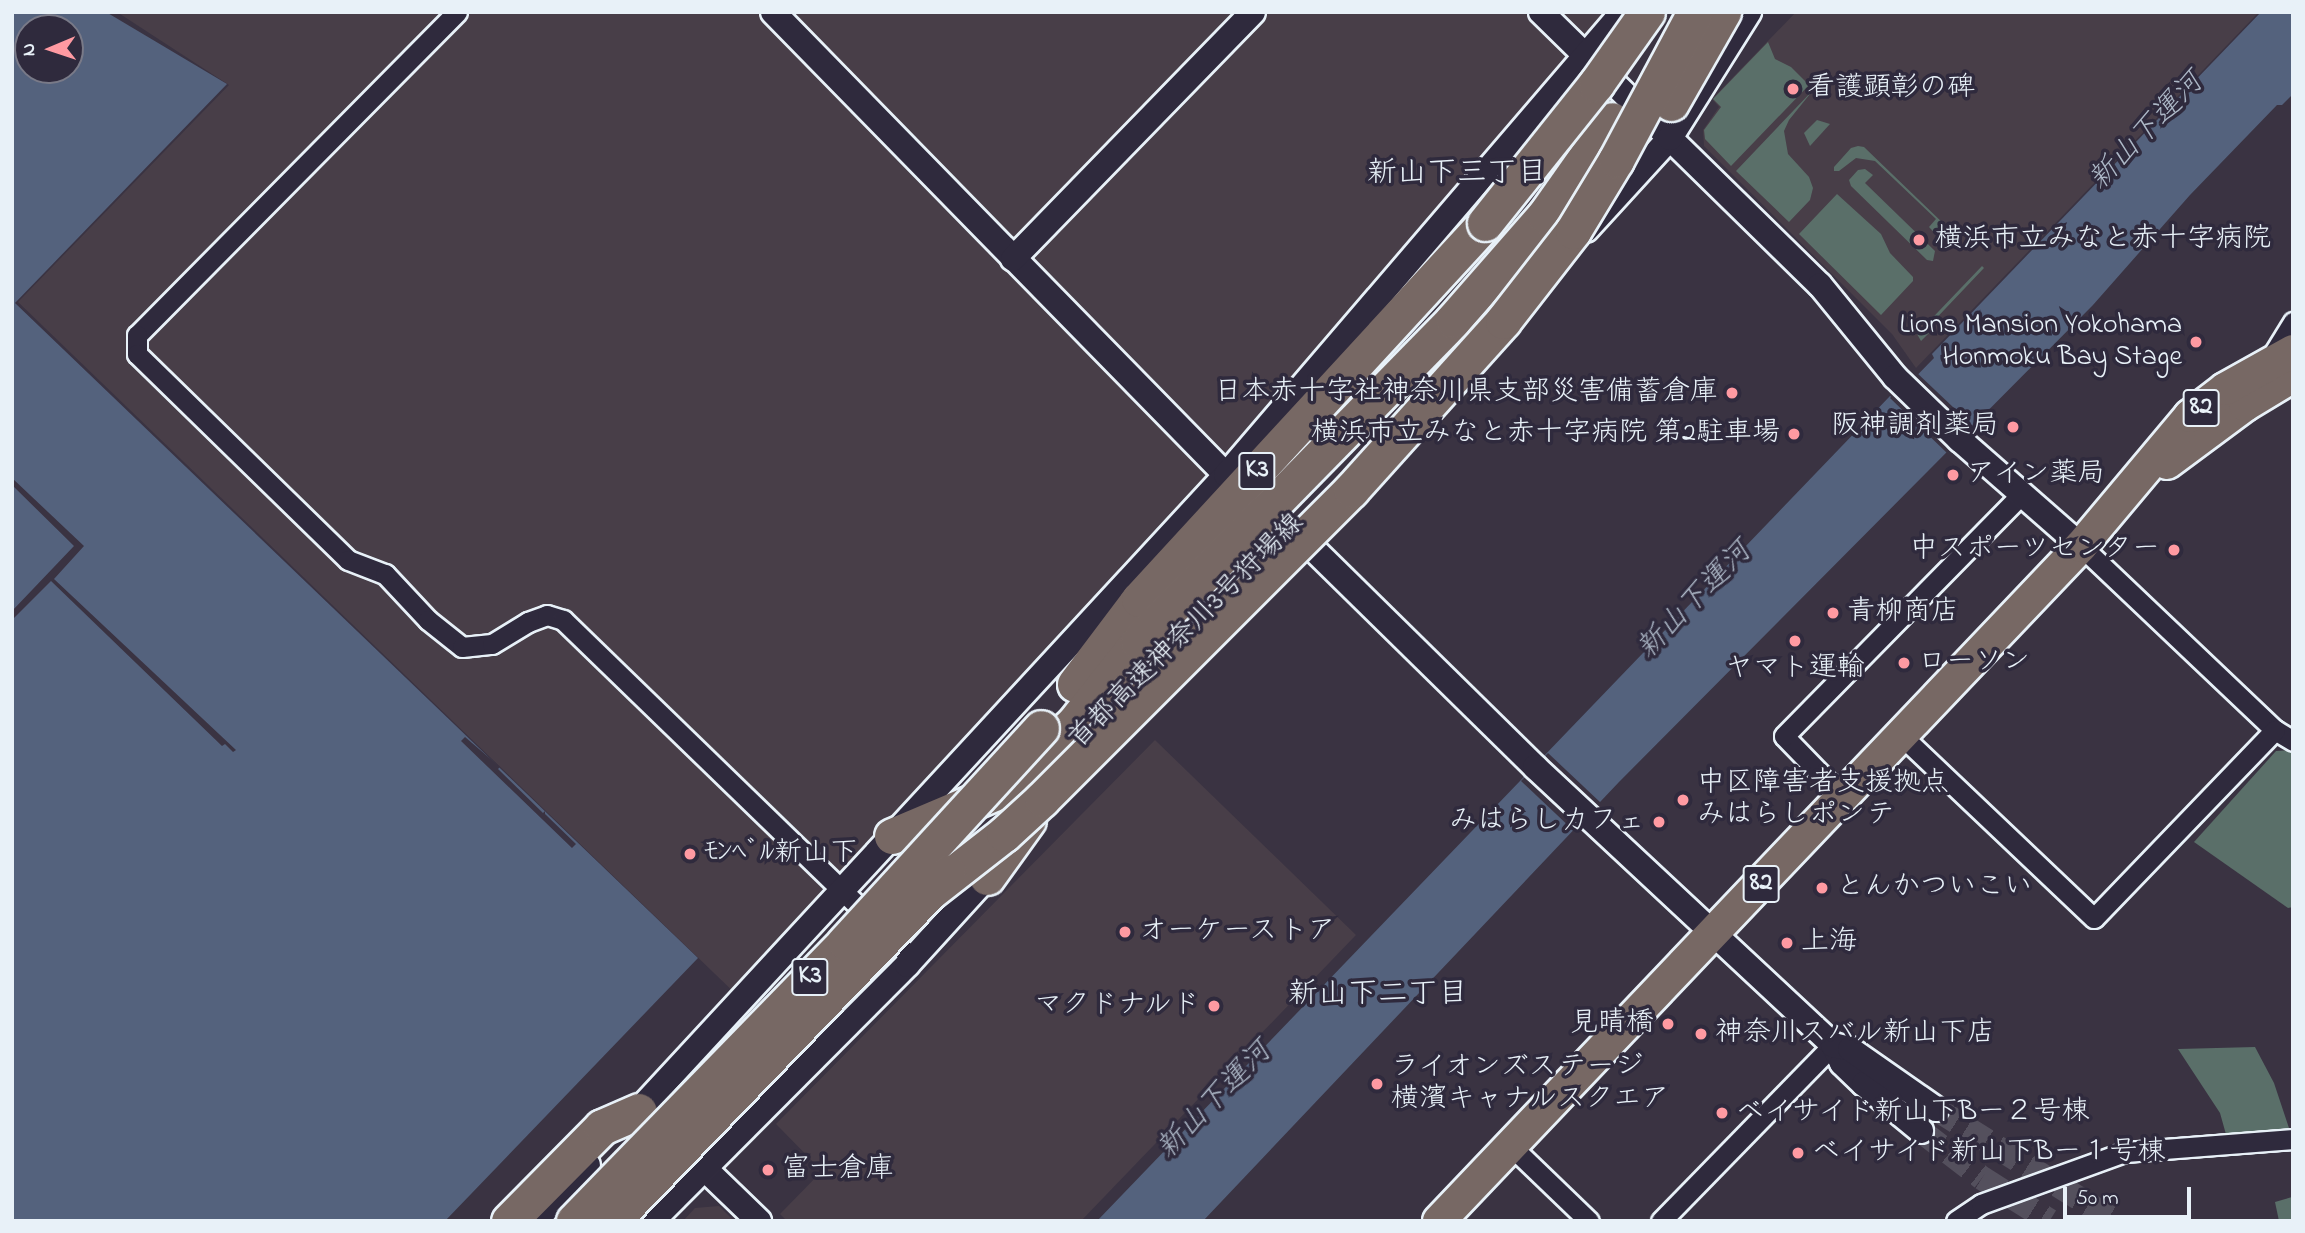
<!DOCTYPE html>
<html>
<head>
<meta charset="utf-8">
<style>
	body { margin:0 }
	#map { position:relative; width:2305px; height:1233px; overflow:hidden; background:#3a3342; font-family:"Indie Flower","Klee One",sans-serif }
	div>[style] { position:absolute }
	.built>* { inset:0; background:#483e48 }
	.green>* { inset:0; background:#5a6f69 }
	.water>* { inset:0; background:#54627d }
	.pier>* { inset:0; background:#3a3342 }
	.tertiary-tunnel>* { height:24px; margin-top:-12px; transform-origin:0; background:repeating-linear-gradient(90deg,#54505d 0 24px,transparent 0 36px) }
	.roads { filter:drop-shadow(2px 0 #e8f1f8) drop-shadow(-2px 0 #e8f1f8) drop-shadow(0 2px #e8f1f8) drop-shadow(0 -2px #e8f1f8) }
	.minor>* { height:19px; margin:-9.5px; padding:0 9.5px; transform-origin:9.5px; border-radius:9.5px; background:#2f2a3d }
	.tertiary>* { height:24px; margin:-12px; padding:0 12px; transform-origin:12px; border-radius:12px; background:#2f2a3d }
	.primary>* { height:32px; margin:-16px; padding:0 16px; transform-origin:16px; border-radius:16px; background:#776864 }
	.motorway>* { height:35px; margin:-17.5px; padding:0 17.5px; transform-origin:17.5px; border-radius:17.5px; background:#776864 }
	.bridges { filter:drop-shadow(2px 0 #e8f1f8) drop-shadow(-2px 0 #e8f1f8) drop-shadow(0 2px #e8f1f8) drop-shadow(0 -2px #e8f1f8) }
	.motorway-bridge>* { height:35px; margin:-17.5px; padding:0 17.5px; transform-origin:17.5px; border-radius:17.5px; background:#776864 }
	.dots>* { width:19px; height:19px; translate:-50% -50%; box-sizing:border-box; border:4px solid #2f2a3d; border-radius:50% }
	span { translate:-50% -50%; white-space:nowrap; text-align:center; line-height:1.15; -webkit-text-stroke:7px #2f2a3d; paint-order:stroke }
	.shield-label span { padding:2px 5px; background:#2f2a3d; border:2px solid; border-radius:5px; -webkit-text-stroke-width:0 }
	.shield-label { font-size:26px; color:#e8f1f8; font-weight:700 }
	.poi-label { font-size:28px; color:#e8f1f8 }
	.left { translate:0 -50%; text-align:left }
	.right { translate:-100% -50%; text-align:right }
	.street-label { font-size:28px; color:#e8f1f8 }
	.water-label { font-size:30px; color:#adb8c7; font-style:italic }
	.neighbourhood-label { font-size:30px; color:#e8f1f8 }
	.frame { position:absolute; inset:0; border:14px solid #e8f1f8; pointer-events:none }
	.north { position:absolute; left:14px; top:14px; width:70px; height:70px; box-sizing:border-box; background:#2f2a3d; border:2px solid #797a88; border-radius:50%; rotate:268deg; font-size:19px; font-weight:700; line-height:28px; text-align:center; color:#e8f1f8 }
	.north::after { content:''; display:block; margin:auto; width:24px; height:32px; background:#ff9aa2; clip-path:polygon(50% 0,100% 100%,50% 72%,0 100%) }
	.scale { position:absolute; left:2063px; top:1187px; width:128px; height:32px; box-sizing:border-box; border:4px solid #e8f1f8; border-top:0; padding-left:9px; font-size:21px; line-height:24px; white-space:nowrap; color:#e8f1f8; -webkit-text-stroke:5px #2f2a3d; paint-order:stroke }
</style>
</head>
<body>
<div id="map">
	<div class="built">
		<i style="clip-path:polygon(117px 12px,1630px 12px,742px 1000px,18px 302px,229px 85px)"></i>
		<i style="clip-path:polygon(1796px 12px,2259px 12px,1916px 368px,1892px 334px,1704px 146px,1703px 130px,1719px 107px,1712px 99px)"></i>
		<i style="clip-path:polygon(1155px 740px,1356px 935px,1081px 1221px,787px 1221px,780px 1214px,822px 1171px,776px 1124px)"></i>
		<i style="clip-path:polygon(719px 1206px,734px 1221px,683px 1221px,695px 1208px)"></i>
	</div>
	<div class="green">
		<i style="clip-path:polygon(1768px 42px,1775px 59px,1791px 67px,1809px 85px,1731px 166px,1705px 139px,1704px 130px,1721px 107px,1713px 99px)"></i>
		<i style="clip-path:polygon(1814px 89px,1789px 120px,1784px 131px,1788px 154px,1809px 177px,1813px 188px,1810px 200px,1789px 222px,1736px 171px)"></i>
		<i style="clip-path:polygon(1817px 120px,1830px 124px,1810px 146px,1804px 133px)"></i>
		<i style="clip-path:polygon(1858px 146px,1864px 147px,1946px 226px,1950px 237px,1948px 247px,1929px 227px,1936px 219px,1875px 161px,1856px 158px,1839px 171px,1834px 171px,1834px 167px,1851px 148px)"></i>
		<i style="clip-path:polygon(1858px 170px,1865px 169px,1873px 175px,1865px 183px,1935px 251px,1933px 261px,1927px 260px,1851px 186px,1849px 180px)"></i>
		<i style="clip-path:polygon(1837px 194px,1881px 234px,1890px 253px,1913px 277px,1913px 281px,1881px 315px,1799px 234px)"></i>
		<i style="clip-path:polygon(1982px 266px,1984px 268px,1927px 328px,1930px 332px,1921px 341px,1917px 334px)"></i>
		<i style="clip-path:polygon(2293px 750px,2293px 907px,2288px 908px,2194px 842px,2276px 751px)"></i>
		<i style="clip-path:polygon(2255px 1047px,2274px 1083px,2291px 1134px,2227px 1138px,2220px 1113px,2178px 1049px)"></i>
		<i style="clip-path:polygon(2292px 1197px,2293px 1221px,2279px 1221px,2275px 1202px)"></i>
	</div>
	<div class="water">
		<i style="clip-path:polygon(evenodd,12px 12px,106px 12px,227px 84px,15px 303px,698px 958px,445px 1221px,12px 1221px,12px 12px,28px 28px,70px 28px,70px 70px,28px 70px,28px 28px)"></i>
		<i style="clip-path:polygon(2261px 12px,2293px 12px,2293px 94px,2282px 105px,2277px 105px,2190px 195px,2093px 305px,1619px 782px,1203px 1221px,1097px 1221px,1890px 396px,1894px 399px,1934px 358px,1932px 354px)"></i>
	</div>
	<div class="pier">
		<i style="clip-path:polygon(1916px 372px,1973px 426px,1947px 453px,1890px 398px)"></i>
		<i style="clip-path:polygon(12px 478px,84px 546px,54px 579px,236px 750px,233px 752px,225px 744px,222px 746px,51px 581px,12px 620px,12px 611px,74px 546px,12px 485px)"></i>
		<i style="clip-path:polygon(465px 737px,500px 767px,498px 769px,543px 813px,545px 811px,545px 814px,576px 844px,572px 848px,461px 741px)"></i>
		<i style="clip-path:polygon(1548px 753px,1601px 803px,1574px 831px,1521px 781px)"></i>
	</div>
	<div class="tertiary-tunnel">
		<i style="left:1936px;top:1109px;width:211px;rotate:32deg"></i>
		<i style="left:1921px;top:1131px;width:77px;rotate:37.6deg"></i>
		<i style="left:1982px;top:1178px;width:80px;rotate:32.3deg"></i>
	</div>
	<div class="roads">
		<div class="minor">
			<i style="left:457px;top:12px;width:455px;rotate:134.7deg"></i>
			<i style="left:137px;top:335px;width:19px;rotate:90deg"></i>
			<i style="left:137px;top:354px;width:295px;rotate:44.3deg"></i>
			<i style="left:348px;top:560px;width:40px;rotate:21deg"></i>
			<i style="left:385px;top:574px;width:63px;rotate:46.9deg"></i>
			<i style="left:428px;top:620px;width:43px;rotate:38.5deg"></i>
			<i style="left:462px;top:647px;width:30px;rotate:-6deg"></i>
			<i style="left:492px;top:644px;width:42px;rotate:-31.4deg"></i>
			<i style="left:528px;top:622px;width:20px;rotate:-20deg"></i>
			<i style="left:547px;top:615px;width:17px;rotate:17deg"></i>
			<i style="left:563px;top:620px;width:487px;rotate:44.1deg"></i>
			<i style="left:2269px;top:361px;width:46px;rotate:-58.4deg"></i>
			<i style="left:2081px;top:546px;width:267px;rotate:43.5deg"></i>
			<i style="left:2275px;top:730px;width:21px;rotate:31deg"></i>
			<i style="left:1903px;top:737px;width:263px;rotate:43.5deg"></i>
			<i style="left:2094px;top:918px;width:261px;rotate:-46.1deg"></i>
			<i style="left:1844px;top:798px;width:86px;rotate:-134.1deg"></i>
			<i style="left:1784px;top:736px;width:339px;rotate:-45.5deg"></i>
			<i style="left:1511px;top:1146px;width:108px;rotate:43.9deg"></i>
			<i style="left:1661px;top:1221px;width:246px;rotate:-45.7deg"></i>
			<i style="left:1956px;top:1221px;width:30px;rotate:-34deg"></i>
			<i style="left:1981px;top:1204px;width:153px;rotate:-19.9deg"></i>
			<i style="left:2125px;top:1152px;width:169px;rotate:-4.4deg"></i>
		</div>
		<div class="tertiary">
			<i style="left:773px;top:12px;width:648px;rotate:45.63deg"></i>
			<i style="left:1541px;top:12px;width:390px;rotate:44.4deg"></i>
			<i style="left:1820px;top:285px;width:119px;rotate:50.8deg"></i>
			<i style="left:1895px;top:377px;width:91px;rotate:44.1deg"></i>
			<i style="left:1960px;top:440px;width:161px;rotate:41.2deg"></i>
			<i style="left:1586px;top:230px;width:125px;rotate:-47.6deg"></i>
			<i style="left:1670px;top:138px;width:149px;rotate:-57.9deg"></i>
			<i style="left:1013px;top:259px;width:344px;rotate:-45.8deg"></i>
			<i style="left:1297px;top:533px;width:334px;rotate:44.5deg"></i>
			<i style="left:1535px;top:767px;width:408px;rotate:43deg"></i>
			<i style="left:1833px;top:1045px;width:20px;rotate:63deg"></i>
			<i style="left:1842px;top:1063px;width:30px;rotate:44deg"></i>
			<i style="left:1864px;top:1084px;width:74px;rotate:39.5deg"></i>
			<i style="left:1833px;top:1045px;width:17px;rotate:13deg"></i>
			<i style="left:1850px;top:1049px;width:105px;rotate:34.9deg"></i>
			<i style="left:629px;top:1121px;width:880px;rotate:-47.26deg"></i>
			<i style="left:1226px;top:475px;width:610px;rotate:-49.39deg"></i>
			<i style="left:703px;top:1167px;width:78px;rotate:44deg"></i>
			<i style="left:535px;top:1221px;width:77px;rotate:-46.6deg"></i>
			<i style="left:652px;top:1221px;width:361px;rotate:-45.1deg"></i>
			<i style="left:907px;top:965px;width:135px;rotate:-47.7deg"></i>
		</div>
		<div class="primary">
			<i style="left:2167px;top:463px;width:97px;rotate:-36.6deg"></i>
			<i style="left:2245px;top:405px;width:56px;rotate:-31.1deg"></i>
			<i style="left:1439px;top:1221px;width:932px;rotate:-46.44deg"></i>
			<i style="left:2081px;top:546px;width:170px;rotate:-50deg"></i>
			<i style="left:2190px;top:416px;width:44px;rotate:-37.6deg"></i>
			<i style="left:2225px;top:389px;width:78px;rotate:-29.2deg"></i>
		</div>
		<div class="motorway">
			<i style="left:1075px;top:684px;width:106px;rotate:-53deg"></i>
			<i style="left:1139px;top:599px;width:511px;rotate:-47.38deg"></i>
			<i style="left:892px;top:836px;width:118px;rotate:-22.9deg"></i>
			<i style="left:1001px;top:790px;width:99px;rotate:-42.5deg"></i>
			<i style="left:1074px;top:723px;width:103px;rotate:-51.7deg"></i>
			<i style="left:1138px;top:642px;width:450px;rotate:-45.6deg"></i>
			<i style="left:1453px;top:320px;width:140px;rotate:-48.8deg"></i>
			<i style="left:1545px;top:215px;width:116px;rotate:-54.8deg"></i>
			<i style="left:987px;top:877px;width:70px;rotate:-54.3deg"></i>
			<i style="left:509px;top:1221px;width:132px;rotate:-45.3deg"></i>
			<i style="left:602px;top:1127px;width:40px;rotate:-23.4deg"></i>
		</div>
	</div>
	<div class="bridges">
		<div class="motorway-bridge">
			<i style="left:1671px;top:103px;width:105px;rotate:-60.3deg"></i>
			<i style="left:1485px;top:223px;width:178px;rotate:-51.4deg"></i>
			<i style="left:1596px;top:84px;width:88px;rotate:-54.7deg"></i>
			<i style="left:931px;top:891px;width:93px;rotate:-38deg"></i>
			<i style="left:1004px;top:834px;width:52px;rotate:-42.6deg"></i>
			<i style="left:1042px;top:799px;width:437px;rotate:-45deg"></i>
			<i style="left:1351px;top:490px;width:227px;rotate:-48deg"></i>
			<i style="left:1503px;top:321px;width:114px;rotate:-52.1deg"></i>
			<i style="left:1573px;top:231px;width:83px;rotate:-58.8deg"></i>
			<i style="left:1616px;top:160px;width:168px;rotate:-61.9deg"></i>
			<i style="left:574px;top:1221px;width:389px;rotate:-45.8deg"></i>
			<i style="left:845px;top:942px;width:290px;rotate:-47.5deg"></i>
			<i style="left:612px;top:1221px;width:484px;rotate:-46deg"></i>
		</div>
	</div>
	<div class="dots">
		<i style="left:1793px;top:89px;background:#ff9aa2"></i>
		<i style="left:1919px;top:240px;background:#ff9aa2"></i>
		<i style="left:2196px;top:342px;background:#ff9aa2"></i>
		<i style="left:1732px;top:393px;background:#ff9aa2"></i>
		<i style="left:2013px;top:427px;background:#ff9aa2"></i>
		<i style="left:1794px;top:434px;background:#ff9aa2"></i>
		<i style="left:1953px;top:475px;background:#ff9aa2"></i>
		<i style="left:2174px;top:550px;background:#ff9aa2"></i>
		<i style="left:1833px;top:613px;background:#ff9aa2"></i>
		<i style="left:1795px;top:641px;background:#ff9aa2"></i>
		<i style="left:1904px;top:663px;background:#ff9aa2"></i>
		<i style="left:1683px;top:800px;background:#ff9aa2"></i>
		<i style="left:1659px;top:822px;background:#ff9aa2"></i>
		<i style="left:690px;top:854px;background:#ff9aa2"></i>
		<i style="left:1822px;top:888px;background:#ff9aa2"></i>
		<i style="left:1125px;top:932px;background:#ff9aa2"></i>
		<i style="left:1787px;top:943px;background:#ff9aa2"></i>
		<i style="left:1214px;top:1006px;background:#ff9aa2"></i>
		<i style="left:1668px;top:1024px;background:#ff9aa2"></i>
		<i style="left:1701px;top:1034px;background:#ff9aa2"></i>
		<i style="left:1377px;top:1084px;background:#ff9aa2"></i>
		<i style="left:1722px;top:1113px;background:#ff9aa2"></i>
		<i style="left:1798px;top:1153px;background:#ff9aa2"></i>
		<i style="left:768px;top:1170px;background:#ff9aa2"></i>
	</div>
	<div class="shield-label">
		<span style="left:2201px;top:408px">82</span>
		<span style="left:1257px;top:471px">K3</span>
		<span style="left:1761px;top:884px">82</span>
		<span style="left:810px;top:977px">K3</span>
	</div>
	<div class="poi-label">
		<span class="left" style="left:1807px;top:89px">看護顕彰の碑</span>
		<span class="left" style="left:1935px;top:240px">横浜市立みなと赤十字病院</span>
		<span class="right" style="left:2182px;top:342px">Lions Mansion Yokohama<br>Honmoku Bay Stage</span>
		<span class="right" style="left:1718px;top:393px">日本赤十字社神奈川県支部災害備蓄倉庫</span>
		<span class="right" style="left:1999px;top:427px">阪神調剤薬局</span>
		<span class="right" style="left:1780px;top:434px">横浜市立みなと赤十字病院 第2駐車場</span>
		<span class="left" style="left:1967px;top:475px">アイン薬局</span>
		<span class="right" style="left:2160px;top:550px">中スポーツセンター</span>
		<span class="left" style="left:1847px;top:613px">青柳商店</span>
		<span class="left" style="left:1918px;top:663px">ローソン</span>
		<span style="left:1795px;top:669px">ヤマト運輸</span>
		<span class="left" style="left:1697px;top:800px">中区障害者支援拠点<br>みはらしポンテ</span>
		<span class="right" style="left:1645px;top:822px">みはらしカフェ</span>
		<span class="left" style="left:704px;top:854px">ﾓﾝﾍﾞﾙ新山下</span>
		<span class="left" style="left:1836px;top:888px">とんかついこい</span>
		<span class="left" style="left:1139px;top:932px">オーケーストア</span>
		<span class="left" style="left:1801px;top:943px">上海</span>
		<span class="right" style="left:1200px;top:1006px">マクドナルド</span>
		<span class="right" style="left:1654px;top:1024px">見晴橋</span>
		<span class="left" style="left:1715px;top:1034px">神奈川スバル新山下店</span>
		<span class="left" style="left:1391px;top:1084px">ライオンズステージ<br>横濱キャナルスクエア</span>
		<span class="left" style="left:1736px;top:1113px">ベイサイド新山下Bー２号棟</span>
		<span class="left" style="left:1812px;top:1153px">ベイサイド新山下Bー１号棟</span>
		<span class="left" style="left:782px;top:1170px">富士倉庫</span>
	</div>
	<div class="street-label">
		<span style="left:1187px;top:632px;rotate:-45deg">首都高速神奈川3号狩場線</span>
	</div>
	<div class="water-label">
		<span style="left:2147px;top:132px;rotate:-46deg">新山下運河</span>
		<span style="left:1695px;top:601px;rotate:-46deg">新山下運河</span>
		<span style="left:1215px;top:1101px;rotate:-46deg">新山下運河</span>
	</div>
	<div class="neighbourhood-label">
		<span style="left:1457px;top:174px">新山下三丁目</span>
		<span style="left:1378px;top:995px">新山下二丁目</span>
	</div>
	<div class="frame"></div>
	<div class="north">N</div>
	<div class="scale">50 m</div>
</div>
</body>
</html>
